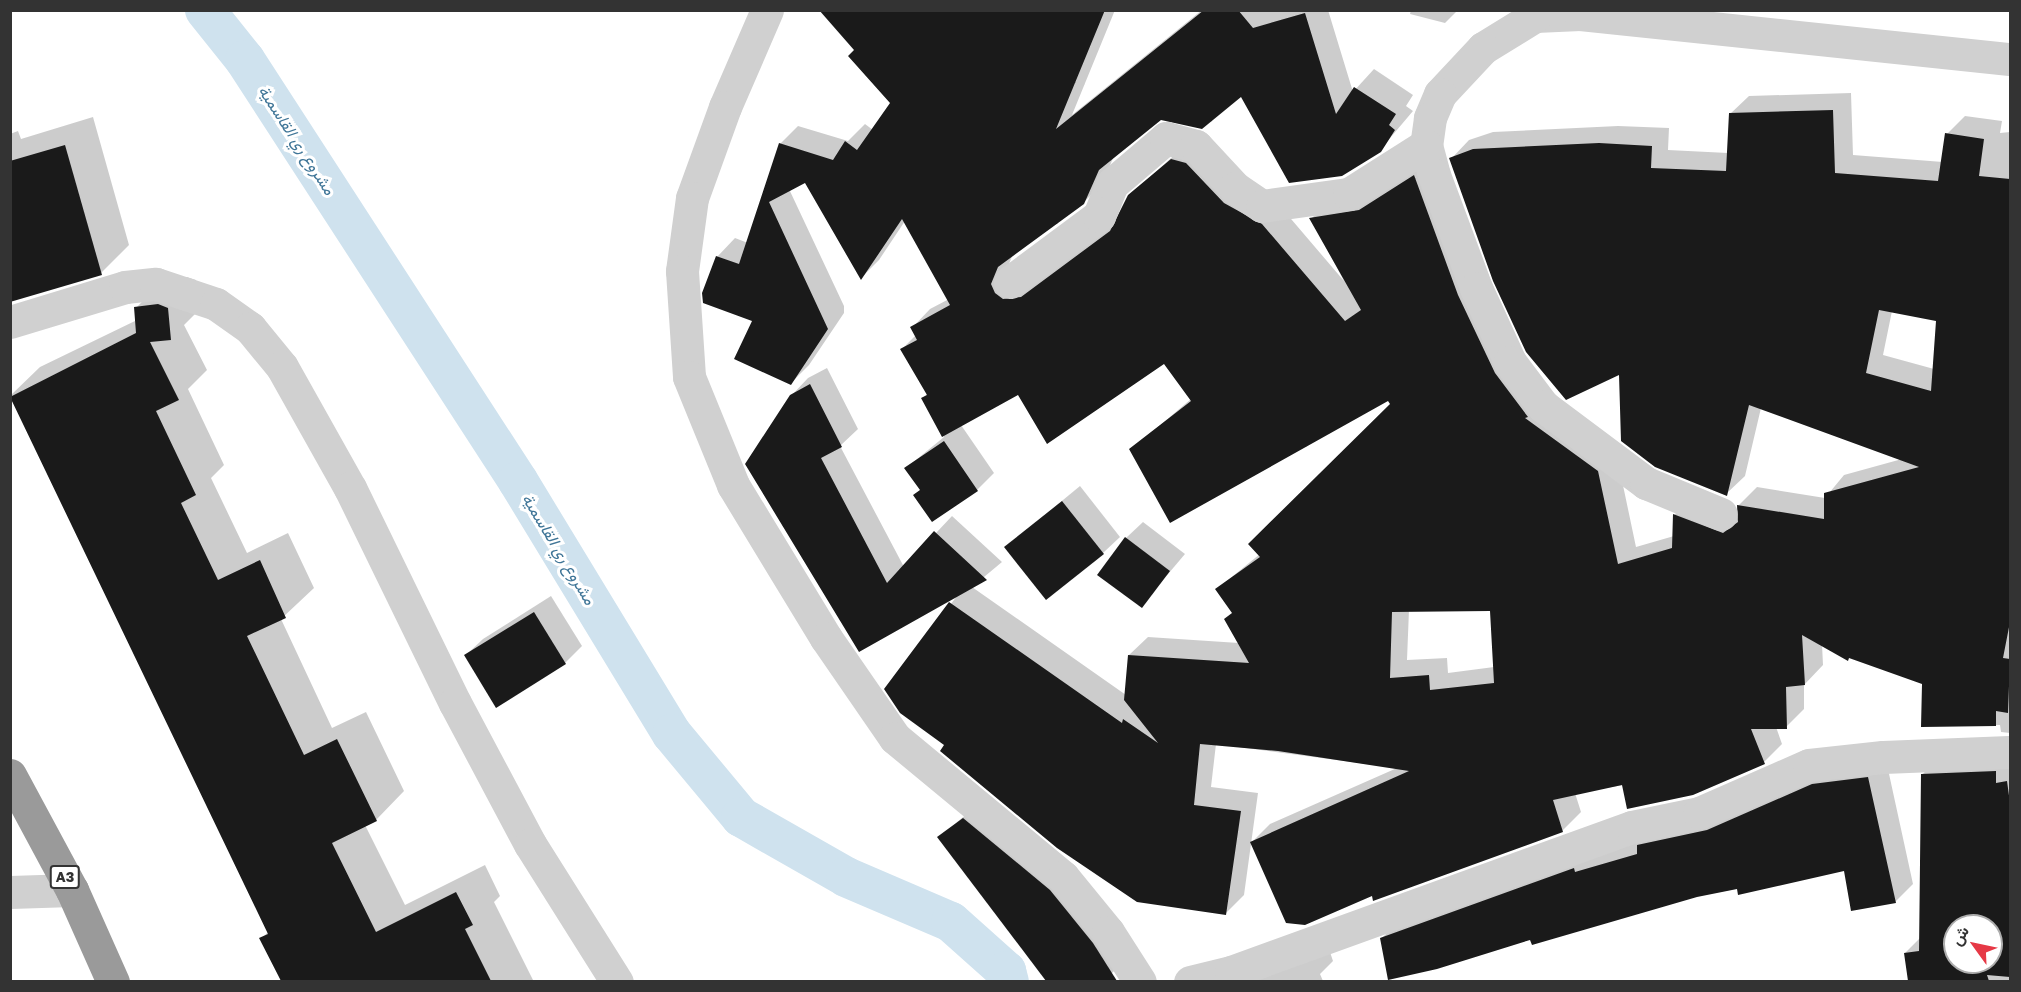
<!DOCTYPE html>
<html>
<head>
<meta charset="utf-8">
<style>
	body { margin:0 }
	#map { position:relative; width:2021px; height:992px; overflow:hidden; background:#fff; font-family:"Golos Text",Vazirmatn,sans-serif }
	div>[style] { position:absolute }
	.shadow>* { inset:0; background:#0003 }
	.canal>* { height:40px; margin:-20px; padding:0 20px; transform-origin:20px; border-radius:20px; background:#cfe2ee }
	.building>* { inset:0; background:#1a1a1a }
	.minor>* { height:33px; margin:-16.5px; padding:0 16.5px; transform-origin:16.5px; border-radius:16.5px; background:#d0d0d0 }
	.highway>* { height:33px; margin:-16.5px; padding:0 16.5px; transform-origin:16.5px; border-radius:16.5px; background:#9a9a9a }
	span { translate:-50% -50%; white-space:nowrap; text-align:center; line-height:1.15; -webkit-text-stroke:6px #fff; paint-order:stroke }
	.shield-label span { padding:2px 4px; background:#fff; border:2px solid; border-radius:4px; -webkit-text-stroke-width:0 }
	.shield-label { font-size:14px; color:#333; font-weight:700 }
	.water-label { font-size:16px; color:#3f7597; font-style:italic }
	.frame { position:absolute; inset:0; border:12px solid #333; pointer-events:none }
	.north { position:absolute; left:1943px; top:914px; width:60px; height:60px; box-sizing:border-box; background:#fff; border:2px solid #adadad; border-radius:50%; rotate:303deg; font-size:16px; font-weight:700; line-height:24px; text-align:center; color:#333 }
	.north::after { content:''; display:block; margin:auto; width:21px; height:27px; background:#e63946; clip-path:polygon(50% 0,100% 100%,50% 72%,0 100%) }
</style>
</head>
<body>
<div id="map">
	<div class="shadow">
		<i style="clip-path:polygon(evenodd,821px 10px,1115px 10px,1072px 115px,1202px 10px,1328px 10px,1353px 92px,1374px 69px,1413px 95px,1406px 106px,1413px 111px,1380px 150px,1241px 95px,1161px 118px,1114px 156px,1102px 184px,1083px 203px,1013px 254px,1009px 264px,1040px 280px,1115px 224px,1129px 196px,1190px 141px,1280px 206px,1344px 281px,1311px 219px,1329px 201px,1433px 158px,1513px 355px,1616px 452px,1636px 547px,1674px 536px,1674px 515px,1693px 497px,1739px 514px,1738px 506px,1757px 487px,1825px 498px,1844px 475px,1902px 459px,1761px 408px,1745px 476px,1726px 494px,1621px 373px,1451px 159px,1469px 140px,1493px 132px,1618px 126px,1669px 128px,1668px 150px,1728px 153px,1730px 114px,1749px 96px,1851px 93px,1853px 155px,1943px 162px,1947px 134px,1965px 116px,2002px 121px,2000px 133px,2010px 132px,2010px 733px,2001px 732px,2000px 725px,1923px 726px,1923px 683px,1822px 644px,1823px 665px,1804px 685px,1804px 709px,1786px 727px,1776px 727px,1782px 744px,1764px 762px,1575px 793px,1581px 812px,1562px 831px,1374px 894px,1252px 842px,1270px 824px,1397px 768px,1216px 744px,1211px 787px,1258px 793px,1244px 895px,1226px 913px,946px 744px,886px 689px,957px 596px,859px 650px,791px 396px,808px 378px,827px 368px,858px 429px,840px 446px,904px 567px,952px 516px,1002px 562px,972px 587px,1126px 695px,1129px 655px,1148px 637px,1239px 643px,1233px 612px,1217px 589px,1260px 554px,1391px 404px,1388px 399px,1131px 450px,1191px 399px,1164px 362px,1019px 393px,961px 425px,994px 473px,977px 490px,933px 520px,921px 489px,906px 468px,944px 437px,923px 398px,928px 393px,902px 349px,916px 335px,912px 328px,930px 309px,949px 299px,905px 221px,879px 260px,861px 278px,805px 181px,789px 189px,844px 306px,844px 313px,809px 365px,791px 383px,717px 257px,735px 238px,748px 243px,780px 144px,798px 126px,848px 141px,865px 124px,873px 130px,891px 103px,856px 50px,821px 10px,1892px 311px,1937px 319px,1934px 369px,1883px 355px,1892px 311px,821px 10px,1409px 610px,1491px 610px,1494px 667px,1448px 673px,1447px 658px,1407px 660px,1409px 610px)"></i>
		<i style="clip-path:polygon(1411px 10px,1458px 10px,1445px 23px,1410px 14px)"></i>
		<i style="clip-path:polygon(93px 117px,129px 245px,101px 273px,10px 301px,10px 134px,18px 131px,21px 139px)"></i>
		<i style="clip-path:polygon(187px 277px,196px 280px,199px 310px,184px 325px,207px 370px,188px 389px,224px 465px,211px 478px,247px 553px,288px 533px,314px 588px,281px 619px,332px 728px,366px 712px,404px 791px,376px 820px,365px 825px,405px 905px,485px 865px,500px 896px,494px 902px,534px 982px,283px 982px,261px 939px,268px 932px,11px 395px,40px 367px,137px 320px,136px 308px,164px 279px)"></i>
		<i style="clip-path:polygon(1080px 486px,1120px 537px,1103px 553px,1006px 547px)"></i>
		<i style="clip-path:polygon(1143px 522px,1185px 554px,1141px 606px,1126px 538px)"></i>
		<i style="clip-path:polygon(551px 596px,582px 646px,565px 663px,466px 655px,483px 639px)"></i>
		<i style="clip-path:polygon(evenodd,2010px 754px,2010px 982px,1909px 982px,1905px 953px,1920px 938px,1922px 775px,1940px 756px,2010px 754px,1955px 926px,1991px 926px,1991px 962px,1955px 962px,1955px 926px)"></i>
		<i style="clip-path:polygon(1886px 760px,1913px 884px,1895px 902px,1845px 869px,1697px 896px,1531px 938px,1382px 938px,1400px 920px,1831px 767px)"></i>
		<i style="clip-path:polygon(979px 804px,1127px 958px,1112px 973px,1100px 982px,1048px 982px,939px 837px)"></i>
		<i style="clip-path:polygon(1329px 949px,1333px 961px,1320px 974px,1323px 981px,1231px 982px)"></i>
	</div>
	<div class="canal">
		<i style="left:205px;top:10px;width:64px;rotate:51.3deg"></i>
		<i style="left:245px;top:60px;width:502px;rotate:57.04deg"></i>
		<i style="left:518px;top:481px;width:296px;rotate:58.7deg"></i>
		<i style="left:672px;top:734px;width:108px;rotate:50.3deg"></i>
		<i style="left:741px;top:817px;width:121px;rotate:29.7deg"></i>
		<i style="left:846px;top:877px;width:114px;rotate:23.2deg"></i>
		<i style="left:951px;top:922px;width:74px;rotate:41.7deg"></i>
		<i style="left:1006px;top:971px;width:11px;rotate:75deg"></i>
	</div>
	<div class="building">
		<i style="clip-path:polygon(evenodd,819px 10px,1105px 10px,1056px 129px,1204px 10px,1238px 10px,1253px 28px,1305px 13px,1336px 114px,1354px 87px,1396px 114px,1389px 125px,1395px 130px,1381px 152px,1342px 176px,1289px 183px,1241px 97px,1202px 129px,1161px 120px,1099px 170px,1084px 204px,998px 267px,991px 284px,995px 293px,1003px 299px,1021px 297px,1110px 231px,1128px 195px,1171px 159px,1186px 163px,1224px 203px,1262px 224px,1345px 321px,1361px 310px,1309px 218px,1359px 210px,1414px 175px,1458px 295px,1495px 373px,1528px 417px,1525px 418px,1598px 471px,1618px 564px,1672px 548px,1673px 514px,1723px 533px,1738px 522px,1737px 505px,1824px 519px,1824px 493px,1919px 467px,1749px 405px,1727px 496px,1655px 467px,1621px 441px,1619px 375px,1566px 400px,1526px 352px,1493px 281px,1449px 158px,1473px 149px,1599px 143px,1652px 146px,1651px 168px,1726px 171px,1729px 113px,1833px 110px,1835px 173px,1938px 181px,1945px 133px,1984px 139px,1979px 176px,2010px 179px,2010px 622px,2003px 658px,2010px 659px,2008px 713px,1996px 711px,1996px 726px,1921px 727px,1922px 684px,1849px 658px,1848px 661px,1802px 635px,1805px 685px,1786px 687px,1787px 729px,1751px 729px,1765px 764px,1693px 795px,1627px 809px,1622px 785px,1553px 800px,1563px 832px,1373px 901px,1372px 896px,1305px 925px,1286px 923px,1250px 842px,1409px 771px,1278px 751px,1200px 744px,1194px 805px,1241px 811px,1226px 915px,1137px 902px,1057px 848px,940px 751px,944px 745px,900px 713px,884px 689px,949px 602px,1122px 723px,1123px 719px,1158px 743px,1124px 700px,1128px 655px,1249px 663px,1224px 619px,1232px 613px,1215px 589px,1260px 557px,1248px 544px,1390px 404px,1388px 401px,1170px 523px,1129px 449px,1191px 401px,1164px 364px,1047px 444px,1018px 395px,942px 437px,921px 398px,927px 395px,900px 349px,917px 340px,910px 327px,950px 305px,902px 219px,861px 280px,805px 183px,769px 202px,828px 329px,791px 385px,734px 359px,752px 321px,703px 303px,702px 293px,716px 256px,739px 264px,779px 143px,833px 160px,845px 141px,857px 150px,890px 103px,848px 56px,854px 50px,819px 10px,1879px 310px,1936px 321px,1931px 391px,1866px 373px,1879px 310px,819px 10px,1490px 611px,1494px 683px,1430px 690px,1429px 675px,1390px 678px,1392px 612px,1490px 611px)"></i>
		<i style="clip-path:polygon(65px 145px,102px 275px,10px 302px,10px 161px)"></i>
		<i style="clip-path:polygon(158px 304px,168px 308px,171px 340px,150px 342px,179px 400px,156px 411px,196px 495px,181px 503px,218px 580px,260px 560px,286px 618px,247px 636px,304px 755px,337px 739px,377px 821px,332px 843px,376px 932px,456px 892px,473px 925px,465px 929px,491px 981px,281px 981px,259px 938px,268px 934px,10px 397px,136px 333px,134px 307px)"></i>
		<i style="clip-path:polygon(810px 384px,842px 447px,821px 458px,887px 583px,934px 531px,987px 580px,859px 652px,745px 464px,790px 395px)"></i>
		<i style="clip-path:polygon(944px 441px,978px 491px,932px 522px,913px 495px,920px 490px,904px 468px)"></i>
		<i style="clip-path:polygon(1062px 501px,1104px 554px,1046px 600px,1004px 547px)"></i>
		<i style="clip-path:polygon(1125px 537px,1170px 571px,1142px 608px,1097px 575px)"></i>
		<i style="clip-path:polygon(534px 612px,566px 664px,496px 708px,464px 655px)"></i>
		<i style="clip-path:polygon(evenodd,1996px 771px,1996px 783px,2007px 781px,2010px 803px,2010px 977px,1987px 975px,1989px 981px,1908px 981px,1904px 953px,1919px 951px,1921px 774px,1996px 771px,1955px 926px,1991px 926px,1991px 962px,1955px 962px,1955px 926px)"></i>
		<i style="clip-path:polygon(1868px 777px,1896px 903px,1851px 911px,1844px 871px,1738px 895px,1737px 889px,1697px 897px,1532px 945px,1530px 940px,1437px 969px,1388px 980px,1380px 938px,1574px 868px,1575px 872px,1637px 854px,1637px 845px,1707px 830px,1812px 784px)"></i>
		<i style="clip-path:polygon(963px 818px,1050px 890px,1093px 943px,1117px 981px,1046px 981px,937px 837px)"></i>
	</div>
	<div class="minor">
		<i style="left:767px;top:10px;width:106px;rotate:113.4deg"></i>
		<i style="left:725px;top:107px;width:97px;rotate:109.9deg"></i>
		<i style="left:692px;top:198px;width:74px;rotate:97.8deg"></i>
		<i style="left:682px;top:271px;width:106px;rotate:86.2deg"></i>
		<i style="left:689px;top:377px;width:117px;rotate:67.8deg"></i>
		<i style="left:733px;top:485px;width:179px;rotate:58.7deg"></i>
		<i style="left:826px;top:638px;width:121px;rotate:55.4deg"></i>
		<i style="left:895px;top:738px;width:218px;rotate:39.6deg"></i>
		<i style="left:1063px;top:877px;width:71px;rotate:50.7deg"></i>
		<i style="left:1108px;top:932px;width:59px;rotate:57.4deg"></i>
		<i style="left:1530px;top:10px;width:8px;rotate:50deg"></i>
		<i style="left:1535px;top:16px;width:45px;rotate:-2.5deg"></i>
		<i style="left:1580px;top:14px;width:432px;rotate:6deg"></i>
		<i style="left:1535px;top:16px;width:61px;rotate:148.4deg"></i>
		<i style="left:1483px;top:48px;width:63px;rotate:133.1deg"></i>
		<i style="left:1440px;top:94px;width:26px;rotate:113deg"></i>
		<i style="left:1430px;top:118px;width:27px;rotate:98deg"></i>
		<i style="left:1426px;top:145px;width:31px;rotate:75deg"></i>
		<i style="left:1434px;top:175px;width:121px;rotate:69.6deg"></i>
		<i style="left:1476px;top:288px;width:81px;rotate:65.3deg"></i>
		<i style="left:1510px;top:362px;width:55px;rotate:53.1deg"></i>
		<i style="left:1543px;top:406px;width:129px;rotate:36.8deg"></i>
		<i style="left:1646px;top:483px;width:81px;rotate:22.5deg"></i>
		<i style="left:1010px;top:282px;width:111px;rotate:-36.6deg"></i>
		<i style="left:1099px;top:216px;width:35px;rotate:-68deg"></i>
		<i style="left:1112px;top:184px;width:71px;rotate:-40.4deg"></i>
		<i style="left:1166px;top:138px;width:31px;rotate:15deg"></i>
		<i style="left:1196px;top:146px;width:57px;rotate:47.1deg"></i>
		<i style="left:1235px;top:188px;width:32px;rotate:34deg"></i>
		<i style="left:1262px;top:206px;width:88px;rotate:-7.9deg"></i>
		<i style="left:1349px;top:194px;width:91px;rotate:-32.5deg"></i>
		<i style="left:10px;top:322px;width:120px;rotate:-16.9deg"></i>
		<i style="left:125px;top:287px;width:31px;rotate:-6deg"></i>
		<i style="left:156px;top:284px;width:63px;rotate:18.4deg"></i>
		<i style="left:216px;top:304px;width:42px;rotate:35.2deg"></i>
		<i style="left:250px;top:328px;width:50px;rotate:50.6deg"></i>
		<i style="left:282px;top:367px;width:139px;rotate:60.7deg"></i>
		<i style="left:350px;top:488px;width:239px;rotate:64deg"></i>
		<i style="left:455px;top:703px;width:160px;rotate:62deg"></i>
		<i style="left:530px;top:844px;width:163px;rotate:57.8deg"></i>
		<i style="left:10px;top:892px;width:62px;rotate:-1.8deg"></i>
		<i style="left:1190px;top:982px;width:42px;rotate:-13.7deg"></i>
		<i style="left:1231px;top:972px;width:426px;rotate:-19.9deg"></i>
		<i style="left:1632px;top:827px;width:68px;rotate:-11.8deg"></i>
		<i style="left:1699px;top:813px;width:120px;rotate:-23.6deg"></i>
		<i style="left:1809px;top:765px;width:74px;rotate:-6.2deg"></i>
		<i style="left:1883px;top:757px;width:126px;rotate:-2.3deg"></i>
	</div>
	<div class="highway">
		<i style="left:10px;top:775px;width:131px;rotate:61.7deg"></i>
		<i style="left:72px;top:890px;width:101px;rotate:66deg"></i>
	</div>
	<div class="shield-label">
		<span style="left:65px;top:877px">A3</span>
	</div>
	<div class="water-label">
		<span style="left:297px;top:140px;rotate:57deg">مشروع ري القاسمية</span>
		<span style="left:559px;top:549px;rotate:59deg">مشروع ري القاسمية</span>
	</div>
	<div class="frame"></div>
	<div class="north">ش</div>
</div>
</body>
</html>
